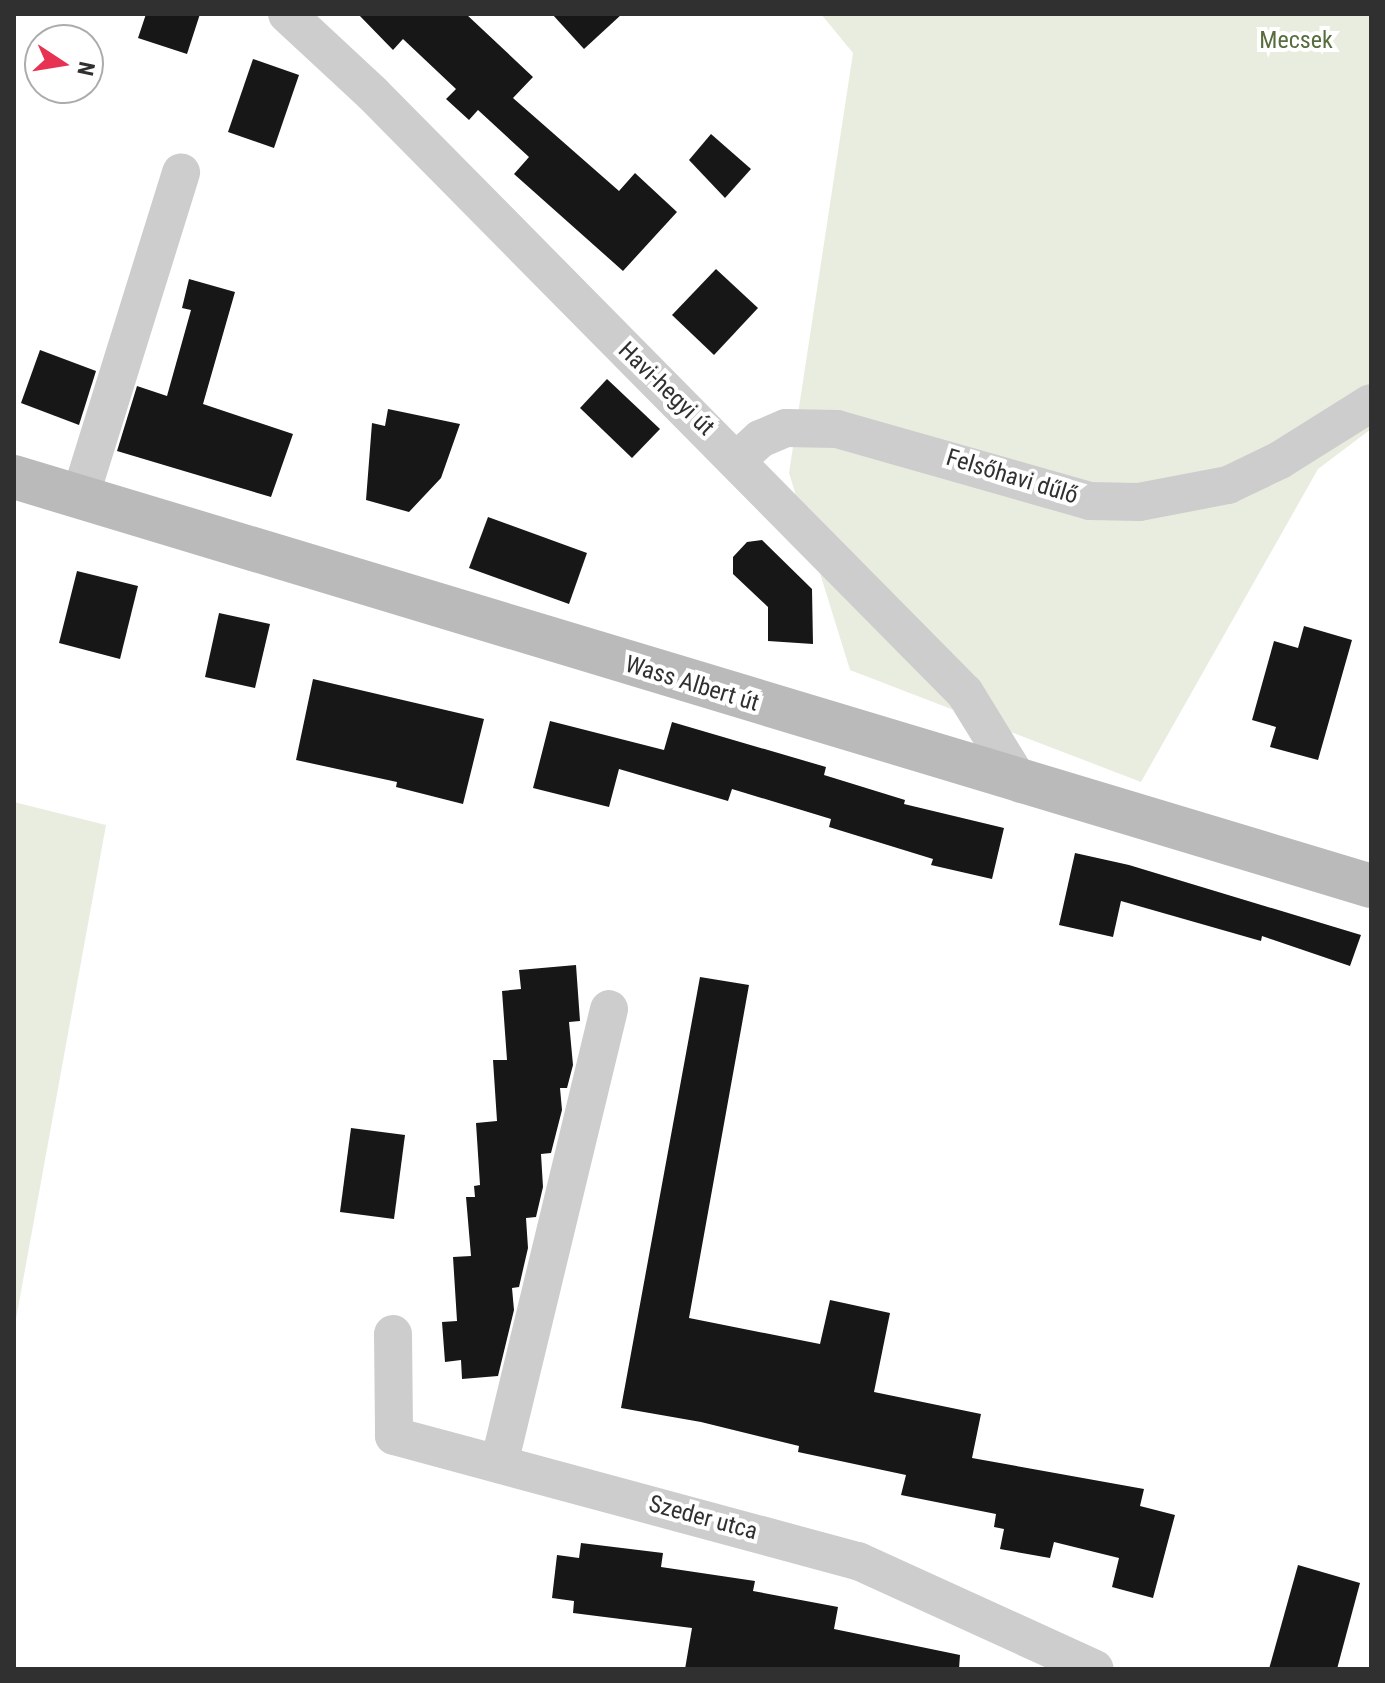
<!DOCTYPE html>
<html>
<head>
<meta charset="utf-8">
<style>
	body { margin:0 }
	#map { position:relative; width:1385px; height:1683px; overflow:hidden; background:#fff; font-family:"Roboto Condensed",sans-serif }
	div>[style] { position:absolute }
	.green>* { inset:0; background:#e8eddf }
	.building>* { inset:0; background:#171717 }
	.street>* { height:38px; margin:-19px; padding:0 19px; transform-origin:19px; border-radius:19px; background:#cdcdcd }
	.secondary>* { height:44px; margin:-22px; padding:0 22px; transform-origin:22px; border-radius:22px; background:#bababa }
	span { translate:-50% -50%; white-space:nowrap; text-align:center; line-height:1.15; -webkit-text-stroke:8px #fff; paint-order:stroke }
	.park-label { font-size:24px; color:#586d3d }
	.street-label { font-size:24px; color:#303030 }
	.frame { position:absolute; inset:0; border:16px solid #303030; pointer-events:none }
	.north { position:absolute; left:24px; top:24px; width:80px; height:80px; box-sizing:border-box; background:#fff; border:2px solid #acacac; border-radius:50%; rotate:102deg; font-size:22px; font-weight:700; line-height:32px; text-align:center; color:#303030 }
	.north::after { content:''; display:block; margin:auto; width:28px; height:36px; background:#e73252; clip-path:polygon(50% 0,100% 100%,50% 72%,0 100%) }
</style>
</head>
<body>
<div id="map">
	<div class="green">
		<i style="clip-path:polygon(821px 14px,1371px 14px,1371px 429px,1318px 469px,1141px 782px,850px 670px,789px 473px,853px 53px)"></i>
		<i style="clip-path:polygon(14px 802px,106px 825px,14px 1330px)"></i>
	</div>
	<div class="building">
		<i style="clip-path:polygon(146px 14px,200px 14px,187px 54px,138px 38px)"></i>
		<i style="clip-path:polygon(358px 14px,466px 14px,533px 77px,513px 98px,619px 191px,635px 173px,677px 212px,623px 271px,514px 174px,529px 157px,478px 110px,469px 120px,446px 99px,456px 89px,403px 39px,393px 50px)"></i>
		<i style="clip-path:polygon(552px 14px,622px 14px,584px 49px)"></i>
		<i style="clip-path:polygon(253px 59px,299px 75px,274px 148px,228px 132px)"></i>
		<i style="clip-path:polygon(711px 134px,751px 169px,725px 198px,689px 160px)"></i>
		<i style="clip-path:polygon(716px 269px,758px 308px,714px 355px,672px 315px)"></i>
		<i style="clip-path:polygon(189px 279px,235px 292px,203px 404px,293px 434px,271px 497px,117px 451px,137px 386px,167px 396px,191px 310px,182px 308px)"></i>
		<i style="clip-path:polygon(40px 350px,96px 371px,79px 425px,21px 403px)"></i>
		<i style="clip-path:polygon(607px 379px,660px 429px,632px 458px,580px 408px)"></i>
		<i style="clip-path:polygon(388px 409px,460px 424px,441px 478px,409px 512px,366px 500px,372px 423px,385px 426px)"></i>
		<i style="clip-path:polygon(488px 517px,587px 553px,569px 604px,469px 568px)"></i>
		<i style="clip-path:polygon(762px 540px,812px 589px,813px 644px,768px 641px,768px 607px,733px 574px,733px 557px,747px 542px)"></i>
		<i style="clip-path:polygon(77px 571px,138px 586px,120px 659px,59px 643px)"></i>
		<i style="clip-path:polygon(219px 613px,270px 624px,255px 688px,205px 677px)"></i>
		<i style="clip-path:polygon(1304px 626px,1352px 640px,1318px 760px,1270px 747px,1276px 727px,1252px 720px,1274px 641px,1298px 648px)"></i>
		<i style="clip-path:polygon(313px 679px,484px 719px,463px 804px,396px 787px,397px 782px,296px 760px)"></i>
		<i style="clip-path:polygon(550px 721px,664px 750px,672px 722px,826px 767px,824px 775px,905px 800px,904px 804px,1004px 828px,992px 879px,931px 865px,933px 859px,829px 827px,831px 819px,732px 789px,728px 801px,619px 769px,609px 807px,533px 788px)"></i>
		<i style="clip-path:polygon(1075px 853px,1129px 865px,1361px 935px,1350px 966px,1262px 936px,1261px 941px,1121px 901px,1113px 937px,1059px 925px)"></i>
		<i style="clip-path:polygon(576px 965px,580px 1021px,569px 1022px,573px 1065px,567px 1088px,560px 1088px,562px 1110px,551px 1153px,541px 1154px,543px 1187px,536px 1217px,526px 1218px,528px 1248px,519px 1287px,512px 1288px,514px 1310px,498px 1376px,462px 1379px,461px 1360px,445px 1362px,442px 1322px,457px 1321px,453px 1257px,471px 1256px,466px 1197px,475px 1197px,474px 1186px,480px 1185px,476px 1123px,497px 1121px,493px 1060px,507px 1060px,502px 991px,521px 989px,519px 970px)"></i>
		<i style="clip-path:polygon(700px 977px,749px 985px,689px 1318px,820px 1344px,830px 1300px,890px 1313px,874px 1392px,981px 1414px,972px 1458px,1144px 1489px,1140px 1506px,1175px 1515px,1153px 1598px,1112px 1587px,1119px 1558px,1054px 1542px,1050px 1558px,1000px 1549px,1004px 1529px,994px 1527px,996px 1514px,901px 1495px,906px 1475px,798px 1452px,799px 1446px,701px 1422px,621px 1408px)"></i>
		<i style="clip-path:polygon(351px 1128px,405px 1135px,394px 1219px,340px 1212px)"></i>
		<i style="clip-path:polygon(581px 1543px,663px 1553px,661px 1567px,755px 1581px,753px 1591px,838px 1607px,834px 1629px,960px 1655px,959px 1669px,685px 1669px,692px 1628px,573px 1613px,574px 1601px,552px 1598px,557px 1555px,579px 1558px)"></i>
		<i style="clip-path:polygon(1298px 1565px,1360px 1583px,1337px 1669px,1269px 1669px)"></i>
	</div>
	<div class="street">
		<i style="left:287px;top:14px;width:117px;rotate:42.9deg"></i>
		<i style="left:373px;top:94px;width:842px;rotate:45.34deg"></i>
		<i style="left:965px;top:693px;width:107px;rotate:58.4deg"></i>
		<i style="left:738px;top:459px;width:30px;rotate:-42deg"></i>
		<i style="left:760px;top:439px;width:28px;rotate:-23deg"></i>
		<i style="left:786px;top:428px;width:51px;rotate:1.1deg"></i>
		<i style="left:837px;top:429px;width:263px;rotate:15.9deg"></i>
		<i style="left:1090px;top:501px;width:49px;rotate:1.2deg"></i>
		<i style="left:1139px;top:502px;width:91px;rotate:-10.8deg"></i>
		<i style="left:1228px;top:485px;width:58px;rotate:-25.7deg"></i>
		<i style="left:1280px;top:460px;width:107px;rotate:-32.1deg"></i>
		<i style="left:80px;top:497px;width:340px;rotate:-72.7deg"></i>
		<i style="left:393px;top:1334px;width:102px;rotate:89.4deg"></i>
		<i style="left:394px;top:1436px;width:481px;rotate:15.1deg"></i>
		<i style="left:858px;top:1561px;width:260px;rotate:24.5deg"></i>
		<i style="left:499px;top:1464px;width:468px;rotate:-76.4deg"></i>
	</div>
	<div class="secondary">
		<i style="left:14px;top:477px;width:1417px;rotate:16.77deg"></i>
	</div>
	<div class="park-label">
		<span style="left:1296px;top:41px">Mecsek</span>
	</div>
	<div class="street-label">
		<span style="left:666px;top:389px;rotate:44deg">Havi-hegyi út</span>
		<span style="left:1012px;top:477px;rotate:17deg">Felsőhavi dűlő</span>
		<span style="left:692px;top:684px;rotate:17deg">Wass Albert út</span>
		<span style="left:703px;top:1518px;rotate:15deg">Szeder utca</span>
	</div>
	<div class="frame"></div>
	<div class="north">N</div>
</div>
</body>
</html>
